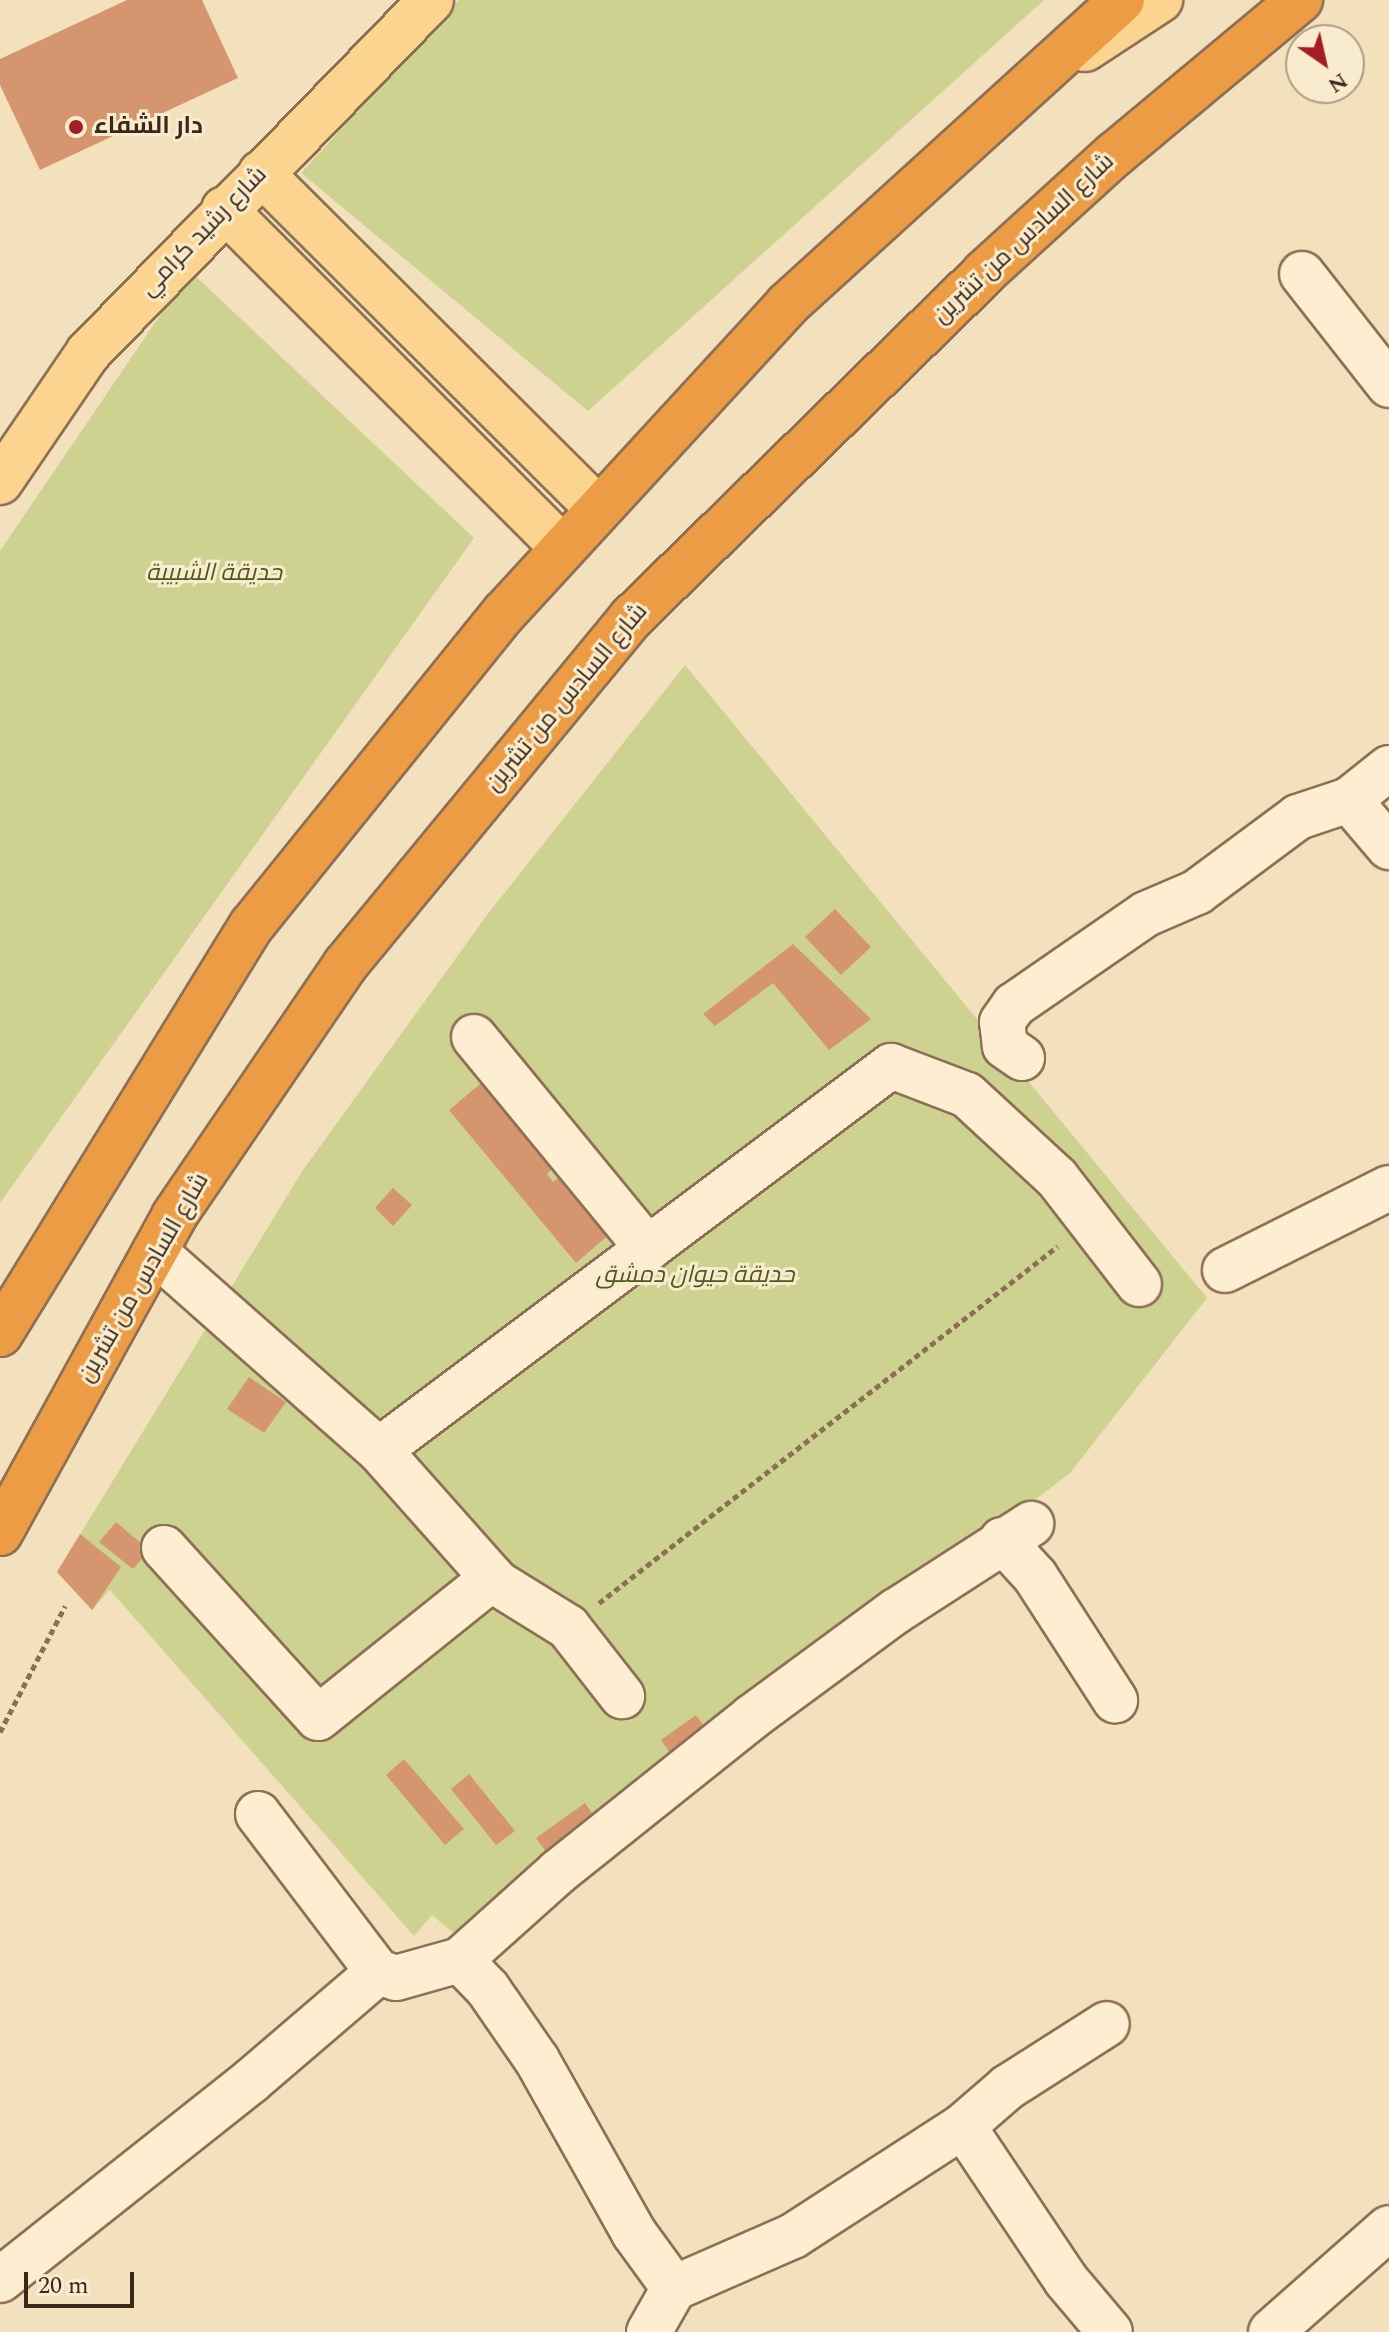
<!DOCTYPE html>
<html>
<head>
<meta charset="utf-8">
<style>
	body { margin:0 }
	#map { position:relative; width:1389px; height:2332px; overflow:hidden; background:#f3e1be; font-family:Spectral,Cairo,serif }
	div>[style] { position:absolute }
	.green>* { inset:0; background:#cdd290 }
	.building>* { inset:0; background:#d5966f }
	.path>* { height:5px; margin-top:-2.5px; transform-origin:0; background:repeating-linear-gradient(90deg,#8d7054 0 6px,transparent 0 10px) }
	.roads { filter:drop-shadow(2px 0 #8d7054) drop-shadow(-2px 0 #8d7054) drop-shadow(0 2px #8d7054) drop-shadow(0 -2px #8d7054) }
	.minor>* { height:44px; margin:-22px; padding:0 22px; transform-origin:22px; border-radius:22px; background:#fdeed2 }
	.major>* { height:44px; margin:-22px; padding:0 22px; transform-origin:22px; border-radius:22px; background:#fbd590 }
	.highway>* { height:44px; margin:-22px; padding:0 22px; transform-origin:22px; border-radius:22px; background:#ec9c44 }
	.dots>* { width:22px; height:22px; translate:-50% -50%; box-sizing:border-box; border:4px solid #f9ebce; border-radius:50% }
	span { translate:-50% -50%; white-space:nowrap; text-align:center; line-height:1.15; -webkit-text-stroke:6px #f9ebce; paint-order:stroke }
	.poi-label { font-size:24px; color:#3a291b; font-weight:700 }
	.left { translate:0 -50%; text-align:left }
	.street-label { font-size:24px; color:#3a291b }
	.park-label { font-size:24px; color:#4d591f; font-style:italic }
	.north { position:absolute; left:1285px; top:24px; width:80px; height:80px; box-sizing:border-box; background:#f9ebce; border:2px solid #ad9d86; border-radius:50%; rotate:146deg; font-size:22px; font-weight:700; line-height:32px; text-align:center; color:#3a291b }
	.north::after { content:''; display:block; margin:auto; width:28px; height:36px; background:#a31e24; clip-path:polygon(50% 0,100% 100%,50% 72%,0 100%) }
	.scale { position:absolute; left:24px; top:2272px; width:110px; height:36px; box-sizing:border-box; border:4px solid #3a291b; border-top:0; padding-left:10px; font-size:24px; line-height:28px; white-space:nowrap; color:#3a291b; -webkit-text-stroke:6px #f9ebce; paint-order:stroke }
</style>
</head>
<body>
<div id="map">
	<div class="green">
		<i style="clip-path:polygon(459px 0,1044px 0,588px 411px,301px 173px)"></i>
		<i style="clip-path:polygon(190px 271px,474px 538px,0 1203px,0 551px)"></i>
		<i style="clip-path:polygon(685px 665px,1207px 1298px,1070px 1473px,461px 1939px,432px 1915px,414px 1936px,110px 1590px,92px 1610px,57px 1572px,303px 1170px,487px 915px)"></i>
	</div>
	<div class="building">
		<i style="clip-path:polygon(127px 0,202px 0,238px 78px,40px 170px,0 85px,0 59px)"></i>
		<i style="clip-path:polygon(835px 909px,871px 947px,841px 975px,805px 937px)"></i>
		<i style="clip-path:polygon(793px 944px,871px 1019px,829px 1050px,773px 983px,715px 1026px,703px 1014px)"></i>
		<i style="clip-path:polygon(486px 1079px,557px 1165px,547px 1174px,553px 1182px,562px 1174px,611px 1233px,576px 1263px,449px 1110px)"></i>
		<i style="clip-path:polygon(393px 1188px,412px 1205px,393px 1226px,375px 1208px)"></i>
		<i style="clip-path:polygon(249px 1377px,286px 1402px,264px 1433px,227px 1409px)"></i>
		<i style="clip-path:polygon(116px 1522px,149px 1550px,133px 1569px,99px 1542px)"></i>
		<i style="clip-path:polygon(80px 1534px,121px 1567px,92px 1610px,57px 1572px)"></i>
		<i style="clip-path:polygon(696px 1715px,717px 1745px,681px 1769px,661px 1740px)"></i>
		<i style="clip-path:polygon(404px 1759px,464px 1829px,445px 1845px,386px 1775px)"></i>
		<i style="clip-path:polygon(469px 1774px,515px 1831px,496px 1845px,451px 1789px)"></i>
		<i style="clip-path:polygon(585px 1803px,603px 1829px,555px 1864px,536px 1838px)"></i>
	</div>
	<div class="path">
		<i style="left:599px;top:1603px;width:581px;rotate:-37.87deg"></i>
		<i style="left:0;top:1732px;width:142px;rotate:-62.7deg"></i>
	</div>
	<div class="roads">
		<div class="minor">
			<i style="left:1302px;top:274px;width:141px;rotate:51.9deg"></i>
			<i style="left:1349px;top:800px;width:62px;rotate:49.6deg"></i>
			<i style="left:474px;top:1037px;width:274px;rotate:50.6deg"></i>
			<i style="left:1022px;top:1058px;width:21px;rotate:-145deg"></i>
			<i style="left:1005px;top:1046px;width:24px;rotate:-97deg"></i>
			<i style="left:1002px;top:1022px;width:21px;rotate:-55deg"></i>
			<i style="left:1014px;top:1005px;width:160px;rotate:-34.6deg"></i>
			<i style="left:1146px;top:914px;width:56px;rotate:-23.3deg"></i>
			<i style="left:1197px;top:892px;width:126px;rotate:-36.6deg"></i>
			<i style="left:1298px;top:817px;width:54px;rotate:-18.4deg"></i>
			<i style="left:1349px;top:800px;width:51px;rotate:-38.7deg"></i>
			<i style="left:155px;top:1252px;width:299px;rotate:41.5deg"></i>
			<i style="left:379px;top:1450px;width:640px;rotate:-36.87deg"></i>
			<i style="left:891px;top:1066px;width:81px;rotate:20.9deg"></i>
			<i style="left:967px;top:1095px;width:122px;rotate:42.7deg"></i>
			<i style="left:1057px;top:1178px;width:134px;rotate:52.3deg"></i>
			<i style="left:1225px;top:1270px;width:183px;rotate:-26.6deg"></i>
			<i style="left:379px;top:1450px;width:178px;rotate:48.4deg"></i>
			<i style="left:497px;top:1583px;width:84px;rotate:31.8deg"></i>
			<i style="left:568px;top:1627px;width:88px;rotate:52deg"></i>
			<i style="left:1002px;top:1540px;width:49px;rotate:47.5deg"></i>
			<i style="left:1035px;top:1576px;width:148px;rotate:57.2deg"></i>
			<i style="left:164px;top:1548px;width:229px;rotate:47.8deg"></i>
			<i style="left:318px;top:1718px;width:224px;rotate:-38.7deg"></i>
			<i style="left:258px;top:1814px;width:198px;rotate:52.8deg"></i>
			<i style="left:378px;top:1972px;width:19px;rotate:18deg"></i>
			<i style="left:396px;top:1978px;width:66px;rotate:-15.7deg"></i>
			<i style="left:460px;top:1960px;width:132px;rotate:-41.9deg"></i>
			<i style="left:558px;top:1872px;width:248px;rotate:-38.6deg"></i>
			<i style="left:752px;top:1717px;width:179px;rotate:-36.4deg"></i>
			<i style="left:896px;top:1611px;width:161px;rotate:-32.8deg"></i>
			<i style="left:460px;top:1960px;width:40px;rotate:46deg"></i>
			<i style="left:488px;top:1989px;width:86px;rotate:55.4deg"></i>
			<i style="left:537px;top:2060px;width:198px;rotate:60.7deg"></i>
			<i style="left:634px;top:2233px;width:68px;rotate:54deg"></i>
			<i style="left:963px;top:2126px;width:185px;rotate:56.2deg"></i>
			<i style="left:1066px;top:2280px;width:68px;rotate:49.8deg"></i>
			<i style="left:0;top:2280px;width:320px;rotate:-38.4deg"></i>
			<i style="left:251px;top:2081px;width:167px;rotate:-40.6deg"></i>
			<i style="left:649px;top:2332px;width:51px;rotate:-60.4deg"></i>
			<i style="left:674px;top:2288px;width:130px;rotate:-23.6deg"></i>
			<i style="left:793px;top:2236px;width:202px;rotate:-32.9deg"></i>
			<i style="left:963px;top:2126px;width:60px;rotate:-40.9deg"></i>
			<i style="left:1008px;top:2087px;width:117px;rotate:-32.5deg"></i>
			<i style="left:1271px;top:2332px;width:157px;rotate:-41.4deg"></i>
		</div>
		<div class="major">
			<i style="left:1085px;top:49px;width:90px;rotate:-33.2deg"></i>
			<i style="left:261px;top:173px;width:476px;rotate:44.9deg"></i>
			<i style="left:224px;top:209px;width:479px;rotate:45deg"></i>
			<i style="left:0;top:482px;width:156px;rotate:-55.7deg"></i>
			<i style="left:88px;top:353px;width:492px;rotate:-45.8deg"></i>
		</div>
		<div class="highway">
			<i style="left:0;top:1334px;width:480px;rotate:-58.4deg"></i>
			<i style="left:252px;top:925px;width:402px;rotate:-51.1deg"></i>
			<i style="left:505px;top:612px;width:417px;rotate:-47.4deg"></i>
			<i style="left:787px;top:305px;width:453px;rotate:-42.3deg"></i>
			<i style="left:0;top:1533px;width:362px;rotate:-61.2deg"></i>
			<i style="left:174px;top:1216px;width:304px;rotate:-55.7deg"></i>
			<i style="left:345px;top:965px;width:450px;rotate:-50.5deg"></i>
			<i style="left:631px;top:618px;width:494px;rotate:-44.3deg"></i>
			<i style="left:984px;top:273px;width:177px;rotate:-42.3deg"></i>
			<i style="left:1115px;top:154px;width:241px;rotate:-39.8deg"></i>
		</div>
	</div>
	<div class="dots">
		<i style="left:76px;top:127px;background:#a31e24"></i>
	</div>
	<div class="poi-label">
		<span class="left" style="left:94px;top:127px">دار الشفاء</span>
	</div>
	<div class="street-label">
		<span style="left:204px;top:232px;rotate:-46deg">شارع رشيد كرامي</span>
		<span style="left:1024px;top:239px;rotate:-43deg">شارع السادس من تشرين</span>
		<span style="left:567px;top:698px;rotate:-50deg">شارع السادس من تشرين</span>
		<span style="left:144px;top:1278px;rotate:-60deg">شارع السادس من تشرين</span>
	</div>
	<div class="park-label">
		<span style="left:214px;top:574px">حديقة الشبيبة</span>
		<span style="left:695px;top:1276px">حديقة حيوان دمشق</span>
	</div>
	<div class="north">N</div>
	<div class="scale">20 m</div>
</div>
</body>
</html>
